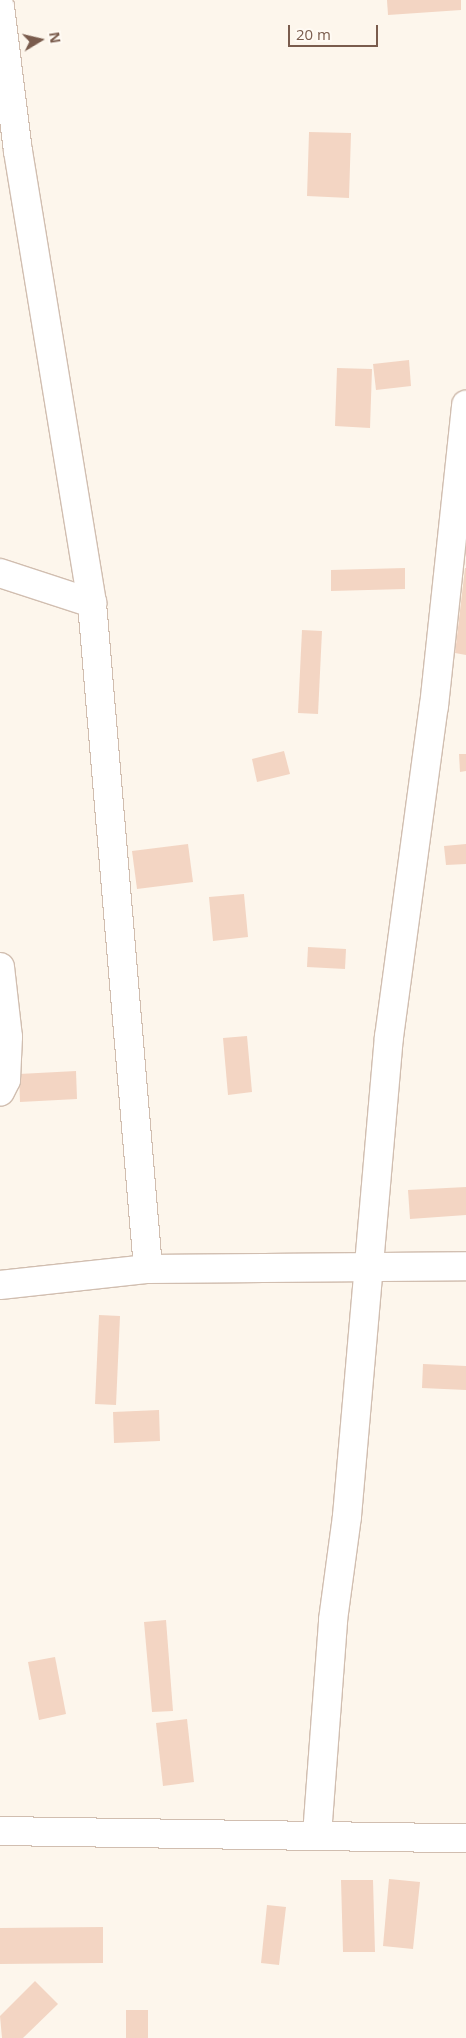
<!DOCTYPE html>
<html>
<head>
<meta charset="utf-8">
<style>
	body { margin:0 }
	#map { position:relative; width:466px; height:2038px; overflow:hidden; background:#fdf6ec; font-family:"Open Sans",sans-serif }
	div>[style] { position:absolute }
	.building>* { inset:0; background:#f3d5c3 }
	.roads { filter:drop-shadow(1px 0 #d1beb0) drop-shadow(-1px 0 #d1beb0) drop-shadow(0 1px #d1beb0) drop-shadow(0 -1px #d1beb0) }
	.minor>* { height:28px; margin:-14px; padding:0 14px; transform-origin:14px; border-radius:14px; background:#fff }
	span { translate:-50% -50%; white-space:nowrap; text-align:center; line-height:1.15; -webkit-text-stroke:5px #fffaf3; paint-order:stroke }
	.north { position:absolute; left:15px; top:15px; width:50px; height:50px; -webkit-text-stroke:4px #fffaf3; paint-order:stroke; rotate:81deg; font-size:14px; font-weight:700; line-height:20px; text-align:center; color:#7a5c4d }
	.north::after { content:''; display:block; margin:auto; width:18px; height:22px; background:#7a5c4d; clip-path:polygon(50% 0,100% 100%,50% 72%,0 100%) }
	.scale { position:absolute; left:288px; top:25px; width:90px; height:22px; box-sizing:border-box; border:2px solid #7a5c4d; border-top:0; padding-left:6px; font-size:15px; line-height:18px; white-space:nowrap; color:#7a5c4d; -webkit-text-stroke:4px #fffaf3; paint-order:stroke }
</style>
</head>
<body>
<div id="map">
	<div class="building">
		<i style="clip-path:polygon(387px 0,461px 0,461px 10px,388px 15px)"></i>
		<i style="clip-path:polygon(309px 132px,351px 133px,349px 198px,307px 196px)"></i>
		<i style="clip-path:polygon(409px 360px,411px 386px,376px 390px,373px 364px)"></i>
		<i style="clip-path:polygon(337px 368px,372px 369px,370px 428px,335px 426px)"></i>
		<i style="clip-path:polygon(405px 568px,405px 589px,331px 591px,331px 570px)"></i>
		<i style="clip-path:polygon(465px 568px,466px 568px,466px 655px,455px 653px)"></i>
		<i style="clip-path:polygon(302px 630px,322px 631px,318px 714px,298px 713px)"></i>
		<i style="clip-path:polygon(284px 751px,290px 774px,257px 782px,252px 759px)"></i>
		<i style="clip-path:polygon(459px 754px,466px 754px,466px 771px,460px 772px)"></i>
		<i style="clip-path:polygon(188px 844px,193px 882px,137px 889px,132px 851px)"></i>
		<i style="clip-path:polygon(466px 844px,466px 864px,446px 865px,444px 846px)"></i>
		<i style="clip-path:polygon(244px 894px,248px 937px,213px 941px,209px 897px)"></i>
		<i style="clip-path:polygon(308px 947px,346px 949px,345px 969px,307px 967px)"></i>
		<i style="clip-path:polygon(247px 1036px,252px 1092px,228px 1095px,223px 1038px)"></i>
		<i style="clip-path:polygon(76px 1071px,77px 1099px,20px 1102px,19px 1074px)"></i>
		<i style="clip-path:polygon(466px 1187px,466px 1215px,410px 1219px,408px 1190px)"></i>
		<i style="clip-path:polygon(99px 1315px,120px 1316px,116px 1405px,95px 1404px)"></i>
		<i style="clip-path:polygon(423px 1364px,466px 1366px,466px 1390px,422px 1388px)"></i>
		<i style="clip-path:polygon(159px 1410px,160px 1441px,114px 1443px,113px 1412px)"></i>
		<i style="clip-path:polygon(166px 1620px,173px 1711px,152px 1712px,144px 1622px)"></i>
		<i style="clip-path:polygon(55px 1657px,66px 1714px,39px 1720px,28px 1662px)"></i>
		<i style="clip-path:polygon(187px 1719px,194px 1782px,163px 1786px,156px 1723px)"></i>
		<i style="clip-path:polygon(389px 1879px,420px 1882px,413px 1949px,383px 1946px)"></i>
		<i style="clip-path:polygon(341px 1880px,373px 1880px,375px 1952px,343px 1952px)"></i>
		<i style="clip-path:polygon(267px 1905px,286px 1907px,279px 1965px,261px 1963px)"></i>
		<i style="clip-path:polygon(103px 1927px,103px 1963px,0 1964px,0 1928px)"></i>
		<i style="clip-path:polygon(35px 1981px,58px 2004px,23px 2038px,2px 2038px,0 2016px)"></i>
		<i style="clip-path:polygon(126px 2010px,148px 2010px,148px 2038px,126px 2038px)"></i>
	</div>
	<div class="roads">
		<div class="minor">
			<i style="left:0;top:7px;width:145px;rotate:82.9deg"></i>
			<i style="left:18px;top:151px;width:458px;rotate:80.7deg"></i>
			<i style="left:92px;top:603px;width:668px;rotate:85.19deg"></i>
			<i style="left:0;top:573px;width:97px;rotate:18.1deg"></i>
			<i style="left:0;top:967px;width:70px;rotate:83.5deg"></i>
			<i style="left:8px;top:1037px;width:43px;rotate:92.7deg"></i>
			<i style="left:6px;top:1080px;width:13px;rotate:117deg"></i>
			<i style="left:0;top:1285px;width:149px;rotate:-6.2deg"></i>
			<i style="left:148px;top:1269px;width:318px;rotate:-0.5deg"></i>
			<i style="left:0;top:1831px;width:466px;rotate:0.9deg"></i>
			<i style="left:317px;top:1835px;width:216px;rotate:-85.7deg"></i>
			<i style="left:333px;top:1620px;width:105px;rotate:-82.3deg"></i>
			<i style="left:347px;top:1516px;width:481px;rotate:-85deg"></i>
			<i style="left:389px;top:1037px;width:334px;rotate:-82.3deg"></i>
			<i style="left:434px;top:706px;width:303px;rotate:-83.9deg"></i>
		</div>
	</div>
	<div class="north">N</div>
	<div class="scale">20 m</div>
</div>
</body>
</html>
